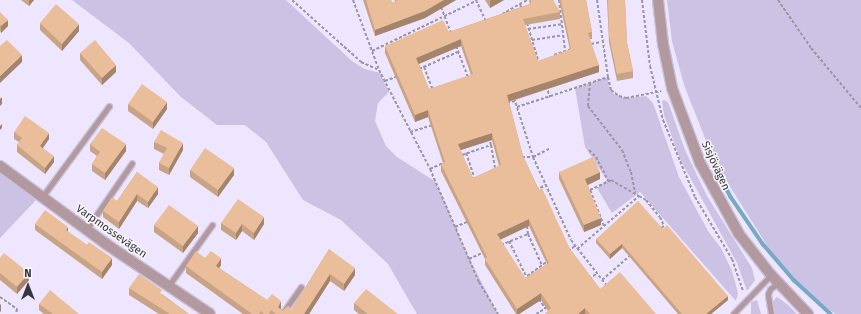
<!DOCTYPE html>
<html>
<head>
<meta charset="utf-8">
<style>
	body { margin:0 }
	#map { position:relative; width:861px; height:314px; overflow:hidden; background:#ede6fe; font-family:"Fira Sans",sans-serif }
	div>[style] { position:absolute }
	.green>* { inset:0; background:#ccc2e3 }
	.stream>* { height:3.5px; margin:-1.75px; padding:0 1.75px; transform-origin:1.75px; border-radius:1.75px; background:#77a9c6 }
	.path>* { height:2px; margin-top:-1px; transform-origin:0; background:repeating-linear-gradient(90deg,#9a95a6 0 3px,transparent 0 5px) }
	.roads { filter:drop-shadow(1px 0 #c9c3d8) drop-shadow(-1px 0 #c9c3d8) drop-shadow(0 1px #c9c3d8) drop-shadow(0 -1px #c9c3d8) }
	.service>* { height:5px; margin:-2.5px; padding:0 2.5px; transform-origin:2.5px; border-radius:2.5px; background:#b2999f }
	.minor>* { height:10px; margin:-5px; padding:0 5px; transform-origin:5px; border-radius:5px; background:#b2999f }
	.wall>* { inset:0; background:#c9a385 }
	.shaded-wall>* { inset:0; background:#a4856c }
	.building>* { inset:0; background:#eabe9b }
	span { translate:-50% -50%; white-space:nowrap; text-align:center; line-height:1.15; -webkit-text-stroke:3px #f8f7fb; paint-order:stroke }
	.street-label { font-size:11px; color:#38353f }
	.north { position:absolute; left:8px; top:266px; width:40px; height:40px; -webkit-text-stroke:3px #f8f7fb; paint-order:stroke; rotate:0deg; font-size:11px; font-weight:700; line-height:16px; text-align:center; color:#38353f }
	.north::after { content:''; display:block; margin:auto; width:14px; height:18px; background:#38353f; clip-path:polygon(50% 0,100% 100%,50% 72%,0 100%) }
</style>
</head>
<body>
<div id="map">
	<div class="green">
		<i style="clip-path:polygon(72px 0,286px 0,353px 62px,365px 69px,380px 73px,389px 92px,378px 103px,375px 121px,386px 146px,397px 157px,436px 182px,469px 258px,498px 314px,417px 314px,388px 264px,341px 220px,303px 200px,266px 142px,245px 125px,217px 125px,181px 97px,129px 43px)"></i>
		<i style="clip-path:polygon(667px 0,861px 0,861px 314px,836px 314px,818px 303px,776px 260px,714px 161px,684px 85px,672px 41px)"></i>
		<i style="clip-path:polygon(608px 77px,609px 86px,614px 94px,626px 98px,646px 96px,653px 103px,679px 177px,708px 231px,721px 248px,732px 271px,738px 293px,736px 301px,640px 192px,612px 213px,597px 188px,607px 180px,585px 147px,575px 88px)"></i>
		<i style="clip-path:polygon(664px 100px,668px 102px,685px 150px,707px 196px,752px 268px,755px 280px,747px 291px,737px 263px,681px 161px,664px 115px,662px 101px)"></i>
		<i style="clip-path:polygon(0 169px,38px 198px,0 238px)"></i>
		<i style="clip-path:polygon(777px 297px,787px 304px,797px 314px,775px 314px,773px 301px)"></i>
		<i style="clip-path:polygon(757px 300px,761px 314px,751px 314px,751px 302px)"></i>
	</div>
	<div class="stream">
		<i style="left:711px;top:158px;width:44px;rotate:62.9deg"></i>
		<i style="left:731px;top:197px;width:57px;rotate:55.8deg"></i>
		<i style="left:763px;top:244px;width:48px;rotate:49.3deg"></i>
		<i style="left:794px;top:280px;width:50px;rotate:42.6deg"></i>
	</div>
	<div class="path">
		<i style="left:292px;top:0;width:93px;rotate:41.9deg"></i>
		<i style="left:361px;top:62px;width:20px;rotate:24deg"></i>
		<i style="left:353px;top:0;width:75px;rotate:69.6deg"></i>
		<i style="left:379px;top:70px;width:111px;rotate:62.7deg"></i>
		<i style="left:430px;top:169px;width:123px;rotate:66.6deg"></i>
		<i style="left:479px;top:282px;width:37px;rotate:59deg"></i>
		<i style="left:476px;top:0;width:23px;rotate:65deg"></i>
		<i style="left:559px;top:0;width:50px;rotate:83.2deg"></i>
		<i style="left:597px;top:0;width:78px;rotate:81.9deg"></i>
		<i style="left:642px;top:0;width:66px;rotate:83.1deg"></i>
		<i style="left:650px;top:66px;width:56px;rotate:76.5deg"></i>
		<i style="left:663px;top:120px;width:83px;rotate:67.4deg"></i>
		<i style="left:695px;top:197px;width:72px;rotate:59.2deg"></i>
		<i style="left:732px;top:259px;width:34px;rotate:71deg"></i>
		<i style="left:778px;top:0;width:58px;rotate:55.5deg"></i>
		<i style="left:811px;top:48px;width:78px;rotate:50.2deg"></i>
		<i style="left:395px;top:1px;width:2px;rotate:-27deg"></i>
		<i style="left:520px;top:4px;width:6px;rotate:72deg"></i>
		<i style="left:441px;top:7px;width:28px;rotate:69deg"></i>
		<i style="left:502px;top:14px;width:29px;rotate:-29deg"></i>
		<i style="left:527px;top:23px;width:42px;rotate:73.3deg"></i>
		<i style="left:528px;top:29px;width:34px;rotate:-8deg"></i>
		<i style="left:532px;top:40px;width:31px;rotate:-9deg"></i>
		<i style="left:591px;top:44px;width:10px;rotate:-11deg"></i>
		<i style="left:456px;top:46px;width:34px;rotate:69deg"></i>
		<i style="left:372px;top:51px;width:115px;rotate:-25.7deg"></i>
		<i style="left:554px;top:55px;width:18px;rotate:-19deg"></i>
		<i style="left:424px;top:67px;width:25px;rotate:69deg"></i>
		<i style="left:419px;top:69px;width:43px;rotate:-23.6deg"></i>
		<i style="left:385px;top:81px;width:14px;rotate:-21deg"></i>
		<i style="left:590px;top:83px;width:23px;rotate:95deg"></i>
		<i style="left:588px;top:106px;width:56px;rotate:52.3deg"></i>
		<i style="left:622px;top:150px;width:24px;rotate:68deg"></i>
		<i style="left:631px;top:172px;width:21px;rotate:79deg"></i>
		<i style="left:546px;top:86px;width:12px;rotate:70deg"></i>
		<i style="left:514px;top:98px;width:62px;rotate:72.1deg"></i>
		<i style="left:533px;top:157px;width:91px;rotate:65.4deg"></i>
		<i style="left:571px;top:240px;width:58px;rotate:52deg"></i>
		<i style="left:507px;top:103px;width:8px;rotate:-14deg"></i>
		<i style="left:517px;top:107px;width:96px;rotate:-18.2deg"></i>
		<i style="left:608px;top:77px;width:13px;rotate:77deg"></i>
		<i style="left:611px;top:90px;width:10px;rotate:37deg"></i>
		<i style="left:619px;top:96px;width:7px;rotate:16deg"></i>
		<i style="left:626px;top:98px;width:36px;rotate:-11deg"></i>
		<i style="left:410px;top:132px;width:24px;rotate:-17deg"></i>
		<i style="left:491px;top:145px;width:23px;rotate:80deg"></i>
		<i style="left:589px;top:150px;width:10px;rotate:45deg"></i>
		<i style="left:596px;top:157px;width:27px;rotate:63deg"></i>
		<i style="left:466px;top:153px;width:28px;rotate:71deg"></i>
		<i style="left:462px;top:155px;width:31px;rotate:-19deg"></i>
		<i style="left:491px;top:145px;width:7px;rotate:-106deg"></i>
		<i style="left:522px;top:157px;width:11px"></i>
		<i style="left:533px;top:157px;width:18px;rotate:-27deg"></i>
		<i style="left:430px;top:169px;width:14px;rotate:-25deg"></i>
		<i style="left:536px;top:190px;width:11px;rotate:-27deg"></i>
		<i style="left:604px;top:226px;width:39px;rotate:-111deg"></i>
		<i style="left:590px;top:190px;width:23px;rotate:-25deg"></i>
		<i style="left:611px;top:180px;width:32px;rotate:30deg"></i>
		<i style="left:455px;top:227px;width:15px;rotate:-23deg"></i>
		<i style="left:528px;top:234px;width:34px;rotate:66deg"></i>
		<i style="left:509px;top:241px;width:41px;rotate:64.1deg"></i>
		<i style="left:501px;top:245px;width:29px;rotate:-22deg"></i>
		<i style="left:528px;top:234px;width:8px;rotate:-97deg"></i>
		<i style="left:577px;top:249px;width:82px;rotate:-40.5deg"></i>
		<i style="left:639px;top:196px;width:8px;rotate:30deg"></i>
		<i style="left:646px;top:200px;width:22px;rotate:51deg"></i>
		<i style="left:660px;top:217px;width:10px;rotate:66deg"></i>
		<i style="left:664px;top:226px;width:5px;rotate:143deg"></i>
		<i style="left:568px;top:251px;width:9px;rotate:-36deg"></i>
		<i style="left:469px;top:259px;width:17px;rotate:-25deg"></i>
		<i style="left:527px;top:276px;width:26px;rotate:-36deg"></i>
		<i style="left:589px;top:279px;width:9px;rotate:-36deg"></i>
		<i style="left:602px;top:280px;width:38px;rotate:-41deg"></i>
		<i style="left:0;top:297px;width:21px;rotate:35deg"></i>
		<i style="left:17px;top:309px;width:5px;rotate:101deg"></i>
		<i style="left:539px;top:299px;width:11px;rotate:56deg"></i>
		<i style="left:536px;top:314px;width:12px;rotate:-31deg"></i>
	</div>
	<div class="roads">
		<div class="service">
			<i style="left:42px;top:197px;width:113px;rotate:-53.6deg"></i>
			<i style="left:86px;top:230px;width:81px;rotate:-55.5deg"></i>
			<i style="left:169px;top:285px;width:74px;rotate:-54.4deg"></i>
			<i style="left:282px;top:314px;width:33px;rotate:-55deg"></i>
			<i style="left:733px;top:314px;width:54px;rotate:-45.7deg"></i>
			<i style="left:771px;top:314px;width:20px;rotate:-99deg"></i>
			<i style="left:768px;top:294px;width:5px;rotate:-68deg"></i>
			<i style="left:770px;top:289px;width:10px;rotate:-37deg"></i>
		</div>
		<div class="minor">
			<i style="left:658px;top:0;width:44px;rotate:83.5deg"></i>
			<i style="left:663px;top:44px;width:45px;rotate:78.4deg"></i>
			<i style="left:672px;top:88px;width:80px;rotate:69.5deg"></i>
			<i style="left:700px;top:163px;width:81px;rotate:61.2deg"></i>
			<i style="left:739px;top:234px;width:52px;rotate:52deg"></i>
			<i style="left:771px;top:275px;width:54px;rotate:46.5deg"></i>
			<i style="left:0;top:166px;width:132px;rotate:36.3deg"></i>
			<i style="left:106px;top:244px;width:125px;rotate:33.9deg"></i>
		</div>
	</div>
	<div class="wall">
		<i style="clip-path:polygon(21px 0,34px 0,29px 6px)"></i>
		<i style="clip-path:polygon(363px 0,391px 0,392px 3px,397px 0,456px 0,425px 18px,375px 36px)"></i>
		<i style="clip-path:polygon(485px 0,504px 0,490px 8px)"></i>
		<i style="clip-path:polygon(evenodd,529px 0,553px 0,560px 12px,560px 19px,525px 25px,538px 61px,570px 50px,559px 0,586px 0,592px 32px,592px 39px,590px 39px,599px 72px,509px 102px,523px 156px,539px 190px,570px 249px,600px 289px,656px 314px,545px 314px,548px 311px,541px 300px,519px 314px,516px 314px,485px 265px,485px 259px,441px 171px,441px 164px,443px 163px,428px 117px,415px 122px,385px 53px,385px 46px,449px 32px,530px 4px,529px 0,461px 46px,471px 75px,429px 89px,419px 64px,461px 46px,529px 0,492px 140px,499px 166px,473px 178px,460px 150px,492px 140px,529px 0,529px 226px,547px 264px,525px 278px,500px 240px,529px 226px)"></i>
		<i style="clip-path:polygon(607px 0,625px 0,627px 43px,633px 71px,633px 78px,617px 81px,609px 42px)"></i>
		<i style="clip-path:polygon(0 12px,8px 26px,1px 33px,0 31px)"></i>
		<i style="clip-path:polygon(40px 23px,79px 31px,62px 51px,40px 30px)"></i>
		<i style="clip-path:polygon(80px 53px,116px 72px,102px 85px,80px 60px)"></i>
		<i style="clip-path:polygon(128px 104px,167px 109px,153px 129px,128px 111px)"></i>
		<i style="clip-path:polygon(14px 132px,49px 139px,43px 148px,54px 162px,45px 174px,17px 152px,17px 145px,19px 142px,14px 139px)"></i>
		<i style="clip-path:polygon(154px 142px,183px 150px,169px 175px,159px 170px,159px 163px,164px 154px,154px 149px)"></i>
		<i style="clip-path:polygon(90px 144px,126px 151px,105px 180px,92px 171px,92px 164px,97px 156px,90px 151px)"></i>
		<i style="clip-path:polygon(190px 170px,234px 175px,218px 197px,190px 177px)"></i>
		<i style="clip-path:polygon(137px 172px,158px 194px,148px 208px,137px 201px,119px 229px,103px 217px,103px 211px,117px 201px)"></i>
		<i style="clip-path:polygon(559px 172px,600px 179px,588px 185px,601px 225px,584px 232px,559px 179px)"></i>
		<i style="clip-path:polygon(221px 223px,264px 224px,254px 240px,242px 231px,236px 240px,221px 230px)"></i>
		<i style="clip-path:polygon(35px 224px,68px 232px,87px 245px,112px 265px,102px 279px,35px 230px)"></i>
		<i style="clip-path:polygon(154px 225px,198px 233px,183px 253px,154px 232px)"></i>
		<i style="clip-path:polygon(663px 229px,728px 300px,711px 314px,678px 314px,622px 248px,610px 259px,596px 243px,596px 239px)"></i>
		<i style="clip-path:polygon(329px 249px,355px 275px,344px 291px,330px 281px,309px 314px,243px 314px,186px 273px,186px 266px,205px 258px,221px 265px,219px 268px,267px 300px,281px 308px,280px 309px,282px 311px,292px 309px)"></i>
		<i style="clip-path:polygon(0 258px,29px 280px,17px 294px,0 280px)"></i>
		<i style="clip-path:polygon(129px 288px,162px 294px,189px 314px,159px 314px,129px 295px)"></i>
		<i style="clip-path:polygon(354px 303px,398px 314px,359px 314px,354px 310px)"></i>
		<i style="clip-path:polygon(39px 304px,79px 314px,44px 314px,39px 310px)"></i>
	</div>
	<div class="shaded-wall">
		<i style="clip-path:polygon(29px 0,34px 0,29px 6px)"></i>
		<i style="clip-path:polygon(444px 0,456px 0,425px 18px,375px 36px,375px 30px)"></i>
		<i style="clip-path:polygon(492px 0,504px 0,490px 8px,490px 1px)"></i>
		<i style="clip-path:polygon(8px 20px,8px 26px,1px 33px,1px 26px)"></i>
		<i style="clip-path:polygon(79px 24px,79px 31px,62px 51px,62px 44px)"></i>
		<i style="clip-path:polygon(461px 39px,461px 46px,416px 65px,416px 58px)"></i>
		<i style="clip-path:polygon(22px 55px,22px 62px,0 83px,0 76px)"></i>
		<i style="clip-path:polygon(116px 65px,116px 72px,102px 85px,102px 78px)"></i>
		<i style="clip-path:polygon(599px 65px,599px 72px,507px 102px,507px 95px)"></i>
		<i style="clip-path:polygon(2px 97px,2px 104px,0 106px,0 99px)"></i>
		<i style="clip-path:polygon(167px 102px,167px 109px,153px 129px,153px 122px)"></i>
		<i style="clip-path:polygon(428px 110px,428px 117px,415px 122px,415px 115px)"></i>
		<i style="clip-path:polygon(2px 124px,2px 128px,0 130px,0 126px)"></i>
		<i style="clip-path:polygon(49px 133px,49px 139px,40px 152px,40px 146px)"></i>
		<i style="clip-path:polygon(492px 133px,492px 140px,458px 151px,458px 144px)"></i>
		<i style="clip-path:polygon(183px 143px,183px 150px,169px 175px,169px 168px)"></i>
		<i style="clip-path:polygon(126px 144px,126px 151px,105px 180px,105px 173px)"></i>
		<i style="clip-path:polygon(54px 156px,54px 162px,45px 174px,45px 168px)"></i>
		<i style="clip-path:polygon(234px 168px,234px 175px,218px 197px,218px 190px)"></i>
		<i style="clip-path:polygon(600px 172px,600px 179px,585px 186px,585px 179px)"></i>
		<i style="clip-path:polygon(158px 187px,158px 194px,148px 208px,148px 202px)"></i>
		<i style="clip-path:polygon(137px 194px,137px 201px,119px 229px,119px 222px)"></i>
		<i style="clip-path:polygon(264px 217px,264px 224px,254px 240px,254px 233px)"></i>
		<i style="clip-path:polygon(601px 218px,601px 225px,584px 232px,584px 225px)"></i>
		<i style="clip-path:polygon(529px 219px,529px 226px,497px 241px,497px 234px)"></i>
		<i style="clip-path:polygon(242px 224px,242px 231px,236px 240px,236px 233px)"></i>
		<i style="clip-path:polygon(198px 226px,198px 233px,183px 253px,183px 246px)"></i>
		<i style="clip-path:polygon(68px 227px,68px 233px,66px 230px)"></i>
		<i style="clip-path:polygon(622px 244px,622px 248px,610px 259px,610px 254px)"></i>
		<i style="clip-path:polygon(112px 258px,112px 265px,102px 279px,102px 272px)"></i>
		<i style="clip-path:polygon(221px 258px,221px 265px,216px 273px,216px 266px)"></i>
		<i style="clip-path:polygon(355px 268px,355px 275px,344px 291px,344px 284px)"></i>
		<i style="clip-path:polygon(29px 273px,29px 280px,17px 294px,17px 287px)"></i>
		<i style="clip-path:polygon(330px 274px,330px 281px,309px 314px,304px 314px)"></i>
		<i style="clip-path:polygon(541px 293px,541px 300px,519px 314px,517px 314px,517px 309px)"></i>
		<i style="clip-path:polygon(728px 296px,728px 300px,711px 314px,706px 314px)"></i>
		<i style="clip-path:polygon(281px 301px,281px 308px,278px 314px,278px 307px)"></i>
		<i style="clip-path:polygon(1px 304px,1px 311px,0 312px,0 305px)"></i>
		<i style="clip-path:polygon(585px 308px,585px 314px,578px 314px)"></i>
	</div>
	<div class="building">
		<i style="clip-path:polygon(366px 0,391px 0,392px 3px,397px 0,444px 0,425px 11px,375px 30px)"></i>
		<i style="clip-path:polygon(evenodd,531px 0,553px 0,560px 12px,523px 19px,538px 61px,571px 49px,561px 0,586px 0,592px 32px,588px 33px,599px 65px,507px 95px,523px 156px,539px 190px,542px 188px,570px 249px,600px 289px,620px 272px,656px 314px,590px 314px,585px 308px,578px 314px,545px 314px,551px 308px,541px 293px,517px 309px,485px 259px,487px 257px,441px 164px,445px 162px,428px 110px,415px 115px,385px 46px,443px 20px,449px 32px,531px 4px,531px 0,461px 39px,473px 74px,429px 89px,416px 58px,461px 39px,531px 0,492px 133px,501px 165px,473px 178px,458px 144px,492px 133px,531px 0,529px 219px,549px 263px,525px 278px,497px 234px,529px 219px)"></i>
		<i style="clip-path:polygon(608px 0,625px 0,627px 43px,633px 71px,617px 74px,609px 35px)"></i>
		<i style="clip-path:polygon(56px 4px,79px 24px,62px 44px,40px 23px)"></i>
		<i style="clip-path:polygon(0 12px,8px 20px,1px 26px,0 25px)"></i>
		<i style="clip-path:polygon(7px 40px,22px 55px,0 76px,0 46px)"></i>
		<i style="clip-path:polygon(95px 40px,116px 65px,102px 78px,80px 53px)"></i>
		<i style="clip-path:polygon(142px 84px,167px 102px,153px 122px,128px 104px)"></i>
		<i style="clip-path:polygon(25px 116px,49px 133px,40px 146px,54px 156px,45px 168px,17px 145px,22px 138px,14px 132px)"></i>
		<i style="clip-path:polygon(102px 128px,126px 144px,105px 173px,92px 164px,100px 152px,90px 144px)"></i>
		<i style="clip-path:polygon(161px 130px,183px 143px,169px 168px,159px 163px,167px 148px,154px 142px)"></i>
		<i style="clip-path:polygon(205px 148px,234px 168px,218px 190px,190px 170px)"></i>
		<i style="clip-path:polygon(593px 157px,600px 172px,585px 179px,601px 218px,584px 225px,559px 172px)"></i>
		<i style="clip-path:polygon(137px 172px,158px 187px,148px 202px,137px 194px,119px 222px,103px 211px,112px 197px,117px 201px)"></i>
		<i style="clip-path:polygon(238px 199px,264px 217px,254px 233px,242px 224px,236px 233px,221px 223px)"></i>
		<i style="clip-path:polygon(638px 201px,663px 229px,667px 225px,728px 296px,706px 314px,682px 314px,622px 244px,610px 254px,596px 239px)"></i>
		<i style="clip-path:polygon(169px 205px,198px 226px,183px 246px,154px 225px)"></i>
		<i style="clip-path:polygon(45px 210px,68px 227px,66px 230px,87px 245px,89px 242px,112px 258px,102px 272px,35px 224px)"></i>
		<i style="clip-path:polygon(329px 249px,355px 268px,344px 284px,330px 274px,304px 314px,276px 314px,271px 310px,269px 314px,264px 314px,261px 311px,259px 314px,252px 314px,186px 266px,196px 251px,205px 258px,211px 251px,221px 258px,216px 266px,267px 300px,272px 294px,281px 301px,278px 307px,282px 311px,288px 306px,292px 309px)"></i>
		<i style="clip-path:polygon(4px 253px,29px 273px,17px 287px,0 273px,0 258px)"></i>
		<i style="clip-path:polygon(139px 274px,162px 290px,160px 293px,189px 314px,170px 314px,129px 288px)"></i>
		<i style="clip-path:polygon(366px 289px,398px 314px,368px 314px,354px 303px)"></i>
		<i style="clip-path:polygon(50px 290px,79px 314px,53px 314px,39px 304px)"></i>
	</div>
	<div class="street-label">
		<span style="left:715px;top:166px;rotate:65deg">Sisjövägen</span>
		<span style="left:111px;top:232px;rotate:35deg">Varpmossevägen</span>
	</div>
	<div class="north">N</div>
</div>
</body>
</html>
